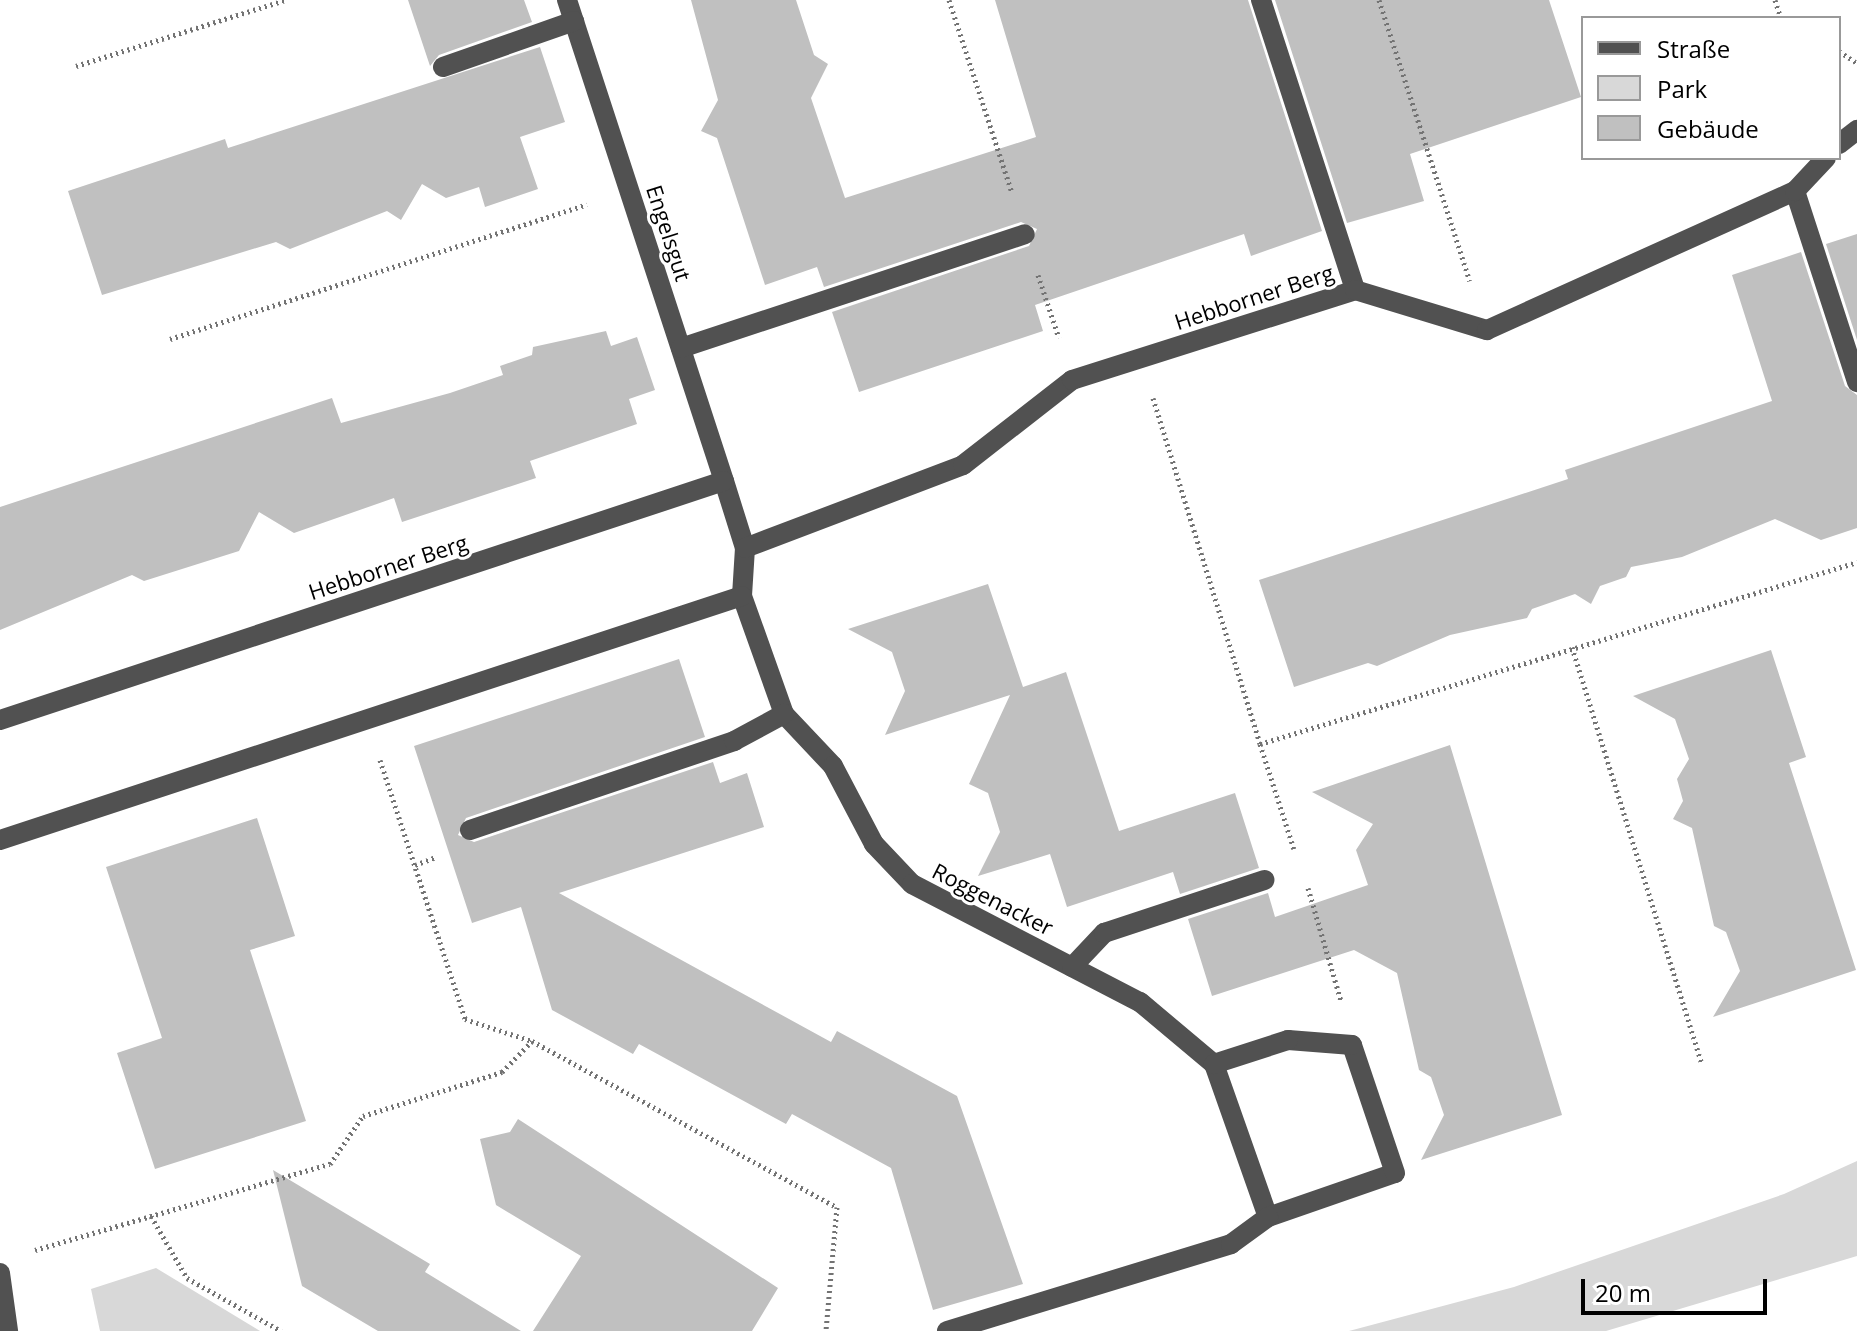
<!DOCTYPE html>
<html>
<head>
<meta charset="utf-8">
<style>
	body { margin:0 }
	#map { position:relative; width:1857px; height:1331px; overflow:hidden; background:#fff; font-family:"Open Sans",sans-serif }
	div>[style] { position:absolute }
	.green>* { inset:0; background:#d8d8d8 }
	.building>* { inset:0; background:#c0c0c0 }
	.path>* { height:5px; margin-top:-2.5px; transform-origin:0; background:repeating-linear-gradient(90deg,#737373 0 2px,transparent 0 6px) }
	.minor>* { height:20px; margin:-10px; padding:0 10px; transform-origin:10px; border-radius:10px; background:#515151 }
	span { translate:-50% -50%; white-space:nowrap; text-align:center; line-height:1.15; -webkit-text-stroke:6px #fff; paint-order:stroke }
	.street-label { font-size:22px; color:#000 }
	.legend { position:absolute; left:1581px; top:16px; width:260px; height:144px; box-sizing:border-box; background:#fff; border:2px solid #999; margin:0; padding:10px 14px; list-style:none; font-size:24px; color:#000 }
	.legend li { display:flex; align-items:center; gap:16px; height:40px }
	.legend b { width:40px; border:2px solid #999 }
	.scale { position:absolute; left:1581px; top:1279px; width:186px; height:36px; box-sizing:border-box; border:4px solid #000; border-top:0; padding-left:10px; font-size:24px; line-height:28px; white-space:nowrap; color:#000; -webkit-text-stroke:6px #fff; paint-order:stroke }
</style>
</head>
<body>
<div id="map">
	<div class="green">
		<i style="clip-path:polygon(1857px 1161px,1857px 1256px,1606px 1331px,1349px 1331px,1514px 1287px,1784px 1194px)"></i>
		<i style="clip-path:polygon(156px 1268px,260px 1331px,100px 1331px,91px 1289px)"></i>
	</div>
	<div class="building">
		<i style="clip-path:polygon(408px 0,524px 0,532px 22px,439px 55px,430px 66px)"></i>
		<i style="clip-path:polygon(691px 0,796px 0,814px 55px,828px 64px,811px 98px,845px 198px,1036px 137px,995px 0,1248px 0,1322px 231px,1251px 256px,1244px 234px,1035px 305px,1043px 331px,859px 392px,832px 312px,1029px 246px,1037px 229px,1021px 222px,824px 287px,817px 267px,765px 285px,717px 138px,701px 131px,718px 100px)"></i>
		<i style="clip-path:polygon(1275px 0,1549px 0,1581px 97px,1410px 154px,1424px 201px,1347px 223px)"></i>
		<i style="clip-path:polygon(540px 47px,565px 122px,520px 137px,538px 189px,485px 207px,479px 187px,446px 198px,422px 184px,401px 220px,387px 211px,290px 249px,276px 242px,102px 295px,68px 191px,225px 139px,228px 148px)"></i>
		<i style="clip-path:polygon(1857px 234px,1857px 340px,1826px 244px)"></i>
		<i style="clip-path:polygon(1801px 252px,1845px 386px,1857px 395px,1857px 528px,1821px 540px,1775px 519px,1682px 557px,1631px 567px,1626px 577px,1600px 586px,1591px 604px,1575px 594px,1532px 609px,1527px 618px,1450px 635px,1377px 666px,1368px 663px,1294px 687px,1259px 580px,1568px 479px,1565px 470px,1772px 401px,1732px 275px)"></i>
		<i style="clip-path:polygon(606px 331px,611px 346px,637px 337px,655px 390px,629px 399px,637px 424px,530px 461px,536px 478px,402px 522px,394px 498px,294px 533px,259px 512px,239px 551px,144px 581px,132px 575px,0 630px,0 507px,332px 398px,341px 423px,450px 393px,503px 375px,500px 366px,532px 355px,533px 347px)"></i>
		<i style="clip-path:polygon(988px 584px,1023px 687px,1066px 672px,1119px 831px,1235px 793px,1259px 868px,1180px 894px,1173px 872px,1067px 907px,1050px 854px,978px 876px,1000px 832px,988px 793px,969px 784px,1010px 695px,885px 735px,905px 691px,892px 652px,848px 629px)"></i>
		<i style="clip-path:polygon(1771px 650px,1806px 757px,1789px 763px,1856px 970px,1713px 1017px,1740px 971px,1726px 932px,1714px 926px,1692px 828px,1673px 819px,1683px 801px,1677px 779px,1689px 759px,1675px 719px,1633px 696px)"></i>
		<i style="clip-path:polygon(679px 659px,705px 737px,466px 818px,458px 835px,474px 842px,713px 762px,720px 783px,747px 773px,764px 827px,559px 893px,831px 1042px,837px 1031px,957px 1096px,1023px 1284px,933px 1310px,891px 1168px,792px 1114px,786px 1124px,639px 1044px,633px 1054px,552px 1010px,521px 907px,472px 923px,414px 746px)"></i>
		<i style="clip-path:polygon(1450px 745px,1562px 1115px,1421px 1160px,1444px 1115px,1431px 1077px,1419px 1070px,1397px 973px,1354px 950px,1212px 996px,1188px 919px,1268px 893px,1275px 917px,1368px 885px,1356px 850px,1373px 824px,1312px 792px)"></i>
		<i style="clip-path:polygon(257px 818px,295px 936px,250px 950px,306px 1121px,155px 1169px,117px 1053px,162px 1038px,106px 867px)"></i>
		<i style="clip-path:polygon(518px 1119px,778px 1288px,752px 1331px,533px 1331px,581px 1256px,496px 1205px,480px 1139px,510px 1132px)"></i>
		<i style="clip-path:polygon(273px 1170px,430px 1264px,425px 1272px,521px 1331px,378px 1331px,302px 1286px)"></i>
	</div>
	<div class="path">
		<i style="left:949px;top:0;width:203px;rotate:71.9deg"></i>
		<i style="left:1379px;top:0;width:295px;rotate:72.1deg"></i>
		<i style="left:1775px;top:0;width:19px;rotate:72deg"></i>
		<i style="left:1839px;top:51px;width:22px;rotate:34deg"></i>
		<i style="left:76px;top:66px;width:219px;rotate:-17.5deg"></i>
		<i style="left:1038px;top:275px;width:66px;rotate:71.6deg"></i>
		<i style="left:170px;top:339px;width:438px;rotate:-17.9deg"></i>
		<i style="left:1153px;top:398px;width:362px;rotate:72.8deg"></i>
		<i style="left:1260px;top:744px;width:624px;rotate:-16.95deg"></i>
		<i style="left:1572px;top:647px;width:437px;rotate:72.7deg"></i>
		<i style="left:1260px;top:744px;width:110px;rotate:72.1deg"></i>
		<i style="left:380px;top:760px;width:273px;rotate:71.8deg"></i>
		<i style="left:465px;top:1019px;width:71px;rotate:18.2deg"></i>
		<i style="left:532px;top:1041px;width:347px;rotate:28.6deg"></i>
		<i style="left:837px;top:1207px;width:124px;rotate:95.1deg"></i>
		<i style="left:415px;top:865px;width:22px;rotate:-21deg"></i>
		<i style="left:1308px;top:888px;width:118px;rotate:73.7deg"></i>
		<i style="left:151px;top:1216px;width:72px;rotate:59.9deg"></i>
		<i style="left:187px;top:1278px;width:108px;rotate:29.4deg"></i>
		<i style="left:35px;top:1250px;width:307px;rotate:-16.3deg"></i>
		<i style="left:330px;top:1164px;width:58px;rotate:-55.5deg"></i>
		<i style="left:363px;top:1116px;width:146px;rotate:-17.6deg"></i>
		<i style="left:502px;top:1072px;width:43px;rotate:-45.9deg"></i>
	</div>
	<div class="minor">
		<i style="left:567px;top:0;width:506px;rotate:71.92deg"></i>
		<i style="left:724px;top:481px;width:70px;rotate:72.6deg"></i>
		<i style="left:745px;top:548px;width:48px;rotate:93.6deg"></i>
		<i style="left:742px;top:596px;width:125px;rotate:70.4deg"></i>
		<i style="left:784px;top:714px;width:71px;rotate:46.7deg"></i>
		<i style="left:833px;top:766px;width:88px;rotate:62.3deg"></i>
		<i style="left:874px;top:844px;width:55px;rotate:46.5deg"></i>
		<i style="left:912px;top:884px;width:257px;rotate:27.4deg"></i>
		<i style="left:1140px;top:1002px;width:97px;rotate:40deg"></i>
		<i style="left:1214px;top:1064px;width:162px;rotate:70.6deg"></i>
		<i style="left:1268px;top:1217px;width:134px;rotate:-19.1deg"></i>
		<i style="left:1395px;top:1173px;width:135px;rotate:-108.6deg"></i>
		<i style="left:1352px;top:1045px;width:64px;rotate:-175.5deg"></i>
		<i style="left:1288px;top:1040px;width:78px;rotate:162deg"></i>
		<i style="left:1261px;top:0;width:305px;rotate:72deg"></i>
		<i style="left:443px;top:67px;width:139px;rotate:-19.3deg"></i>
		<i style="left:1839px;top:144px;width:23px;rotate:-38deg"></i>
		<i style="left:1795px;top:191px;width:201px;rotate:72deg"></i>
		<i style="left:681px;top:348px;width:362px;rotate:-18.3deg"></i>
		<i style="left:745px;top:548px;width:233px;rotate:-20.8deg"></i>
		<i style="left:963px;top:465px;width:138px;rotate:-37.9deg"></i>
		<i style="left:1072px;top:380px;width:297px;rotate:-17.6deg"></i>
		<i style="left:1355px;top:290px;width:138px;rotate:16.9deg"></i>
		<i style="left:1487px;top:330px;width:338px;rotate:-24.3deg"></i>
		<i style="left:1795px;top:191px;width:45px;rotate:-46.8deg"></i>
		<i style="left:0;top:720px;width:762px;rotate:-18.27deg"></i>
		<i style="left:470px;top:830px;width:279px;rotate:-18.6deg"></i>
		<i style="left:734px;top:741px;width:57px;rotate:-28.4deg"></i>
		<i style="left:0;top:840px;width:781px;rotate:-18.2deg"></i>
		<i style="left:1072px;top:967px;width:47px;rotate:-46.7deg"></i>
		<i style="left:1104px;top:933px;width:169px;rotate:-18.3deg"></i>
		<i style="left:0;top:1273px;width:59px;rotate:82.1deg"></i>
		<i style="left:947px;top:1331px;width:297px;rotate:-17deg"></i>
		<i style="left:1231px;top:1244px;width:46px;rotate:-36.1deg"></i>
	</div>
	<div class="street-label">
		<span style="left:669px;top:233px;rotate:72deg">Engelsgut</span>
		<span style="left:1254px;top:297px;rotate:-18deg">Hebborner Berg</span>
		<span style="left:388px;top:567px;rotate:-18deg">Hebborner Berg</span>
		<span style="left:993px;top:899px;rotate:27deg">Roggenacker</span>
	</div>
	<ul class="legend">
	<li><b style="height:10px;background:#515151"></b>Straße</li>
	<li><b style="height:22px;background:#d8d8d8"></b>Park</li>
	<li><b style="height:22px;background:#c0c0c0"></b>Gebäude</li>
	</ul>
	<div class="scale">20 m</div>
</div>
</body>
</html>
